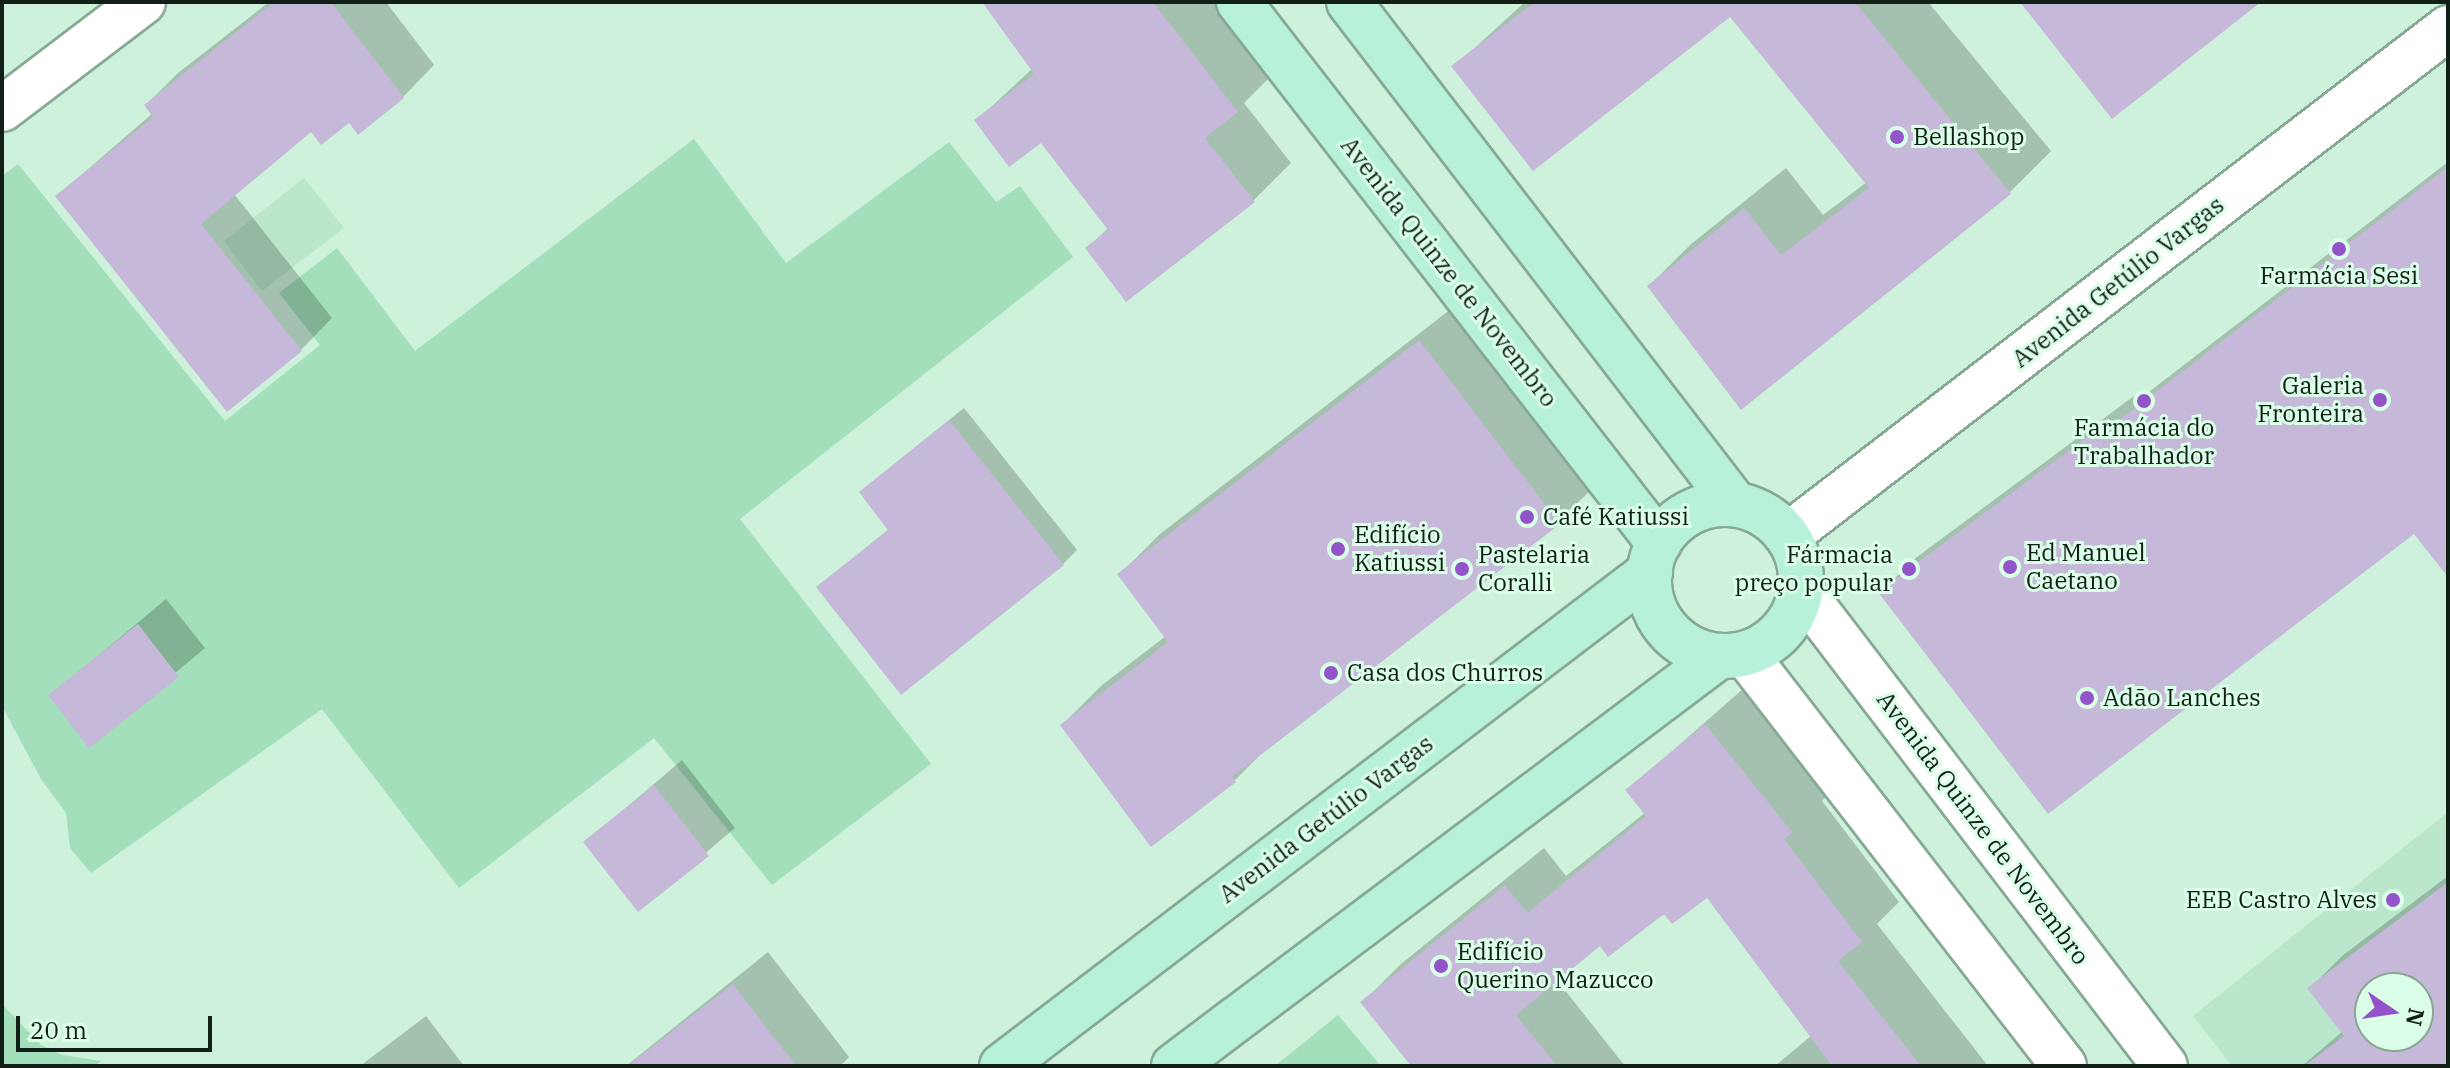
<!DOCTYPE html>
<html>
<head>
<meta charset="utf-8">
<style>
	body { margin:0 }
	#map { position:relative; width:2450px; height:1068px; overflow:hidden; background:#cdf1da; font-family:"IBM Plex Serif",serif }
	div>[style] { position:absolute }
	.built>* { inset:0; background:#bae6cb }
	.green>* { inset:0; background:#a2dfba }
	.shadow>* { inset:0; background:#0003 }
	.building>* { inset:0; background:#c6b8d8 }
	.roads { filter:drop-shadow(2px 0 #87a994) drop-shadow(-2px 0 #87a994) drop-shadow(0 2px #87a994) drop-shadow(0 -2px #87a994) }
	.minor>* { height:44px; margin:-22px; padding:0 22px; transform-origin:22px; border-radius:22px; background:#fff }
	.tertiary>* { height:44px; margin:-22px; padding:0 22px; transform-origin:22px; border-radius:22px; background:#fff }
	.secondary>* { height:44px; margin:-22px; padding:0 22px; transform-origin:22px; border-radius:22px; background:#b7f1da }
	.secondary>.ring { margin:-22px; padding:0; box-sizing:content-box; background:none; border:44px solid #b7f1da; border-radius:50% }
	.dots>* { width:22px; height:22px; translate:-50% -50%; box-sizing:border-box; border:4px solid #dafee7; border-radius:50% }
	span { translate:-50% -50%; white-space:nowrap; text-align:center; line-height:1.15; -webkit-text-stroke:6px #dafee7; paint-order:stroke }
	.poi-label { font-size:24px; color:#121f17 }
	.left { translate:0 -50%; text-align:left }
	.right { translate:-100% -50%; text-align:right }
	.street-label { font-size:24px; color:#121f17 }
	.frame { position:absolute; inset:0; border:4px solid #121f17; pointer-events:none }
	.north { position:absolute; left:2354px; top:972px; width:80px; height:80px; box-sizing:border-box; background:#dafee7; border:2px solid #8aa594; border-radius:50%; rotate:103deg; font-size:22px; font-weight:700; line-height:32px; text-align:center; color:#121f17 }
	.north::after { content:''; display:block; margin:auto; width:28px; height:36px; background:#9354ca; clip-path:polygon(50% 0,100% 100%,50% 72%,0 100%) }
	.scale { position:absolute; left:16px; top:1016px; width:196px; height:36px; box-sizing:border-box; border:4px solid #121f17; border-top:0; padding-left:10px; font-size:24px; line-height:28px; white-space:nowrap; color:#121f17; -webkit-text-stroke:6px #dafee7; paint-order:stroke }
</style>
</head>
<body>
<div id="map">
	<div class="built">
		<i style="clip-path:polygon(304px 178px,344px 228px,262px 291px,224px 241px)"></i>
		<i style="clip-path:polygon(evenodd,2448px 812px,2448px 1066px,2232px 1066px,2193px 1016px,2448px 812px,2370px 988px,2418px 988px,2418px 1036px,2370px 1036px,2370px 988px)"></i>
	</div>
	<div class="green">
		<i style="clip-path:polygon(694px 139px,786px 263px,949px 142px,996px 202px,1020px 186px,1073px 257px,740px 519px,931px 764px,772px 885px,654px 738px,459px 888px,322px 709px,91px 873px,70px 848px,66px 813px,41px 779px,2px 706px,2px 176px,18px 164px,225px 421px,320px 345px,279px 293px,337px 248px,415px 351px)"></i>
		<i style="clip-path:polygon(2px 1004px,41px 1045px,62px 1055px,101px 1061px,95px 1066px,2px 1066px)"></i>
		<i style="clip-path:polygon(1338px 1015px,1381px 1066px,1275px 1066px)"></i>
	</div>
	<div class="shadow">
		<i style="clip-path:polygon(269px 2px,386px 2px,434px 65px,403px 97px,312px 130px,234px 194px,332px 318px,301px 350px,57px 196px,153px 113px,146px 105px,178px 73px)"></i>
		<i style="clip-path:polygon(985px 2px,1219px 2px,1274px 73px,1244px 103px,1291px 163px,1254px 200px,1126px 299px,1087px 249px,1108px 228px,1042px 140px,977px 120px,1032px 69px)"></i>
		<i style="clip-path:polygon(1525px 2px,1928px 2px,2051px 151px,2010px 192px,1741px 407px,1649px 286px,1690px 245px,1786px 168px,1823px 215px,1867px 182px,1730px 14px,1454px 67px)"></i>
		<i style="clip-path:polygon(2448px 162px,2448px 574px,2414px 531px,1881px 592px,1913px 560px,2138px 393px,2141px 398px)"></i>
		<i style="clip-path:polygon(1460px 302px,1599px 482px,1558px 522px,1270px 745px,1234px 781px,1062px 725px,1102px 685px,1166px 636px,1119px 575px,1160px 534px)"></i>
		<i style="clip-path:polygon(964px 408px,1077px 550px,1063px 564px,819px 588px,890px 528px,876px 479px)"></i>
		<i style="clip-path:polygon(166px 599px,205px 648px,89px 745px,50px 696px)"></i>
		<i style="clip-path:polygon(1744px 688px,1829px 793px,1822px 801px,1899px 902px,1877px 924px,1988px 1066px,1775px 1066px,1812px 1035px,1707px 896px,1600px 943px,1556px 979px,1625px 1066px,1414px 1066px,1363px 1002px,1401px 964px,1544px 848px,1566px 876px,1646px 812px,1628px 790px)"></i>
		<i style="clip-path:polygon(682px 760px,735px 828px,639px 909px,586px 842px)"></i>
		<i style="clip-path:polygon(evenodd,2448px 876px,2448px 1066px,2302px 1066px,2343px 1031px,2310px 988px,2342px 956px,2448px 876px,2370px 988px,2418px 988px,2418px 1036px,2370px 1036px,2370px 988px)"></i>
		<i style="clip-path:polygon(768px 952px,849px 1057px,840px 1066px,626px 1066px)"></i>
		<i style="clip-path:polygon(426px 1016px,464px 1066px,360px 1066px)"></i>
	</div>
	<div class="building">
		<i style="clip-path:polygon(274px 2px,331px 2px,404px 98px,358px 135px,349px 123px,321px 145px,311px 132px,201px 224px,302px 351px,227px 412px,55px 196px,153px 117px,144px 105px)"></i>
		<i style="clip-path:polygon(982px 2px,1153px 2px,1238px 112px,1205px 138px,1255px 202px,1126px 302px,1085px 248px,1108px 230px,1041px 143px,1009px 167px,974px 120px,1034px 74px)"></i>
		<i style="clip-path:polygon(1535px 2px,1855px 2px,2011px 194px,1741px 410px,1647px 286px,1744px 208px,1781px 255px,1869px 188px,1730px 17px,1533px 171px,1451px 66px)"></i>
		<i style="clip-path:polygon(2020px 2px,2261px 2px,2112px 119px)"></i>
		<i style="clip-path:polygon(2448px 167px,2448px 577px,2414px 534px,2048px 814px,1878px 592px,2106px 423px,2109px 428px)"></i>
		<i style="clip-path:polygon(1419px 340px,1560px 524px,1232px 777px,1236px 782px,1151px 847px,1060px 725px,1168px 642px,1117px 574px)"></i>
		<i style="clip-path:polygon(949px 420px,1064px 565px,901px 695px,816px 587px,888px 530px,859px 492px)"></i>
		<i style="clip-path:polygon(138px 624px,179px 677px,89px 748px,48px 695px)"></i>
		<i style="clip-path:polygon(1705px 724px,1793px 833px,1784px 839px,1862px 942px,1838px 961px,1921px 1066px,1832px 1066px,1707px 898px,1672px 924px,1664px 914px,1608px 957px,1600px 946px,1516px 1015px,1557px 1066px,1411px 1066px,1360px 1002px,1505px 885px,1527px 913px,1646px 816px,1625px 790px)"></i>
		<i style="clip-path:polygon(654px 785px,709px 856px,638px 912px,583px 842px)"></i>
		<i style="clip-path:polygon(evenodd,2448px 882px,2448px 1066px,2304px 1066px,2344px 1036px,2307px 988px,2448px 882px,2370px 988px,2418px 988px,2418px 1036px,2370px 1036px,2370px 988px)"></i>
		<i style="clip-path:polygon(733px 984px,796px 1066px,627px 1066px)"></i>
	</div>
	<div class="roads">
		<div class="minor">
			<i style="left:1787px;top:536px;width:834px;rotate:-37.54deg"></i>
		</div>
		<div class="tertiary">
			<i style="left:2px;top:109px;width:177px;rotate:-37.2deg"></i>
			<i style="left:1801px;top:590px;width:599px;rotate:52.59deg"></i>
			<i style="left:1745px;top:654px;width:521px;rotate:52.25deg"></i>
		</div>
		<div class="secondary">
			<i style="left:1239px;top:2px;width:685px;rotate:52.18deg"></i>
			<i style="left:1349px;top:2px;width:633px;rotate:52.44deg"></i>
			<i class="ring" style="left:1649px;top:504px;width:108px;height:108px"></i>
			<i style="left:1002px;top:1066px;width:815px;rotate:-37.32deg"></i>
			<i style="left:1174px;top:1066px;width:681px;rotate:-36.94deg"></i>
		</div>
	</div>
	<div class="dots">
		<i style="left:1897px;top:137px;background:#9354ca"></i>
		<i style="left:2339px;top:249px;background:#9354ca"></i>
		<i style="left:2380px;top:400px;background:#9354ca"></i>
		<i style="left:2144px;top:401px;background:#9354ca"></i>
		<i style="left:1527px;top:517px;background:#9354ca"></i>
		<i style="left:1338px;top:549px;background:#9354ca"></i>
		<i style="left:2010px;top:567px;background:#9354ca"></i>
		<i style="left:1462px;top:569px;background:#9354ca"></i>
		<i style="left:1909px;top:569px;background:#9354ca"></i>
		<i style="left:1331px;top:673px;background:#9354ca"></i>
		<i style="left:2087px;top:698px;background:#9354ca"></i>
		<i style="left:2393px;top:900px;background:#9354ca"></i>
		<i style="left:1441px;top:966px;background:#9354ca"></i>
	</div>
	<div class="poi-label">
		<span class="left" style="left:1913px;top:137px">Bellashop</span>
		<span style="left:2339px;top:276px">Farmácia Sesi</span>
		<span class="right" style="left:2364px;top:400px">Galeria<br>Fronteira</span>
		<span style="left:2144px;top:442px">Farmácia do<br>Trabalhador</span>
		<span class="left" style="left:1543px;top:517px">Café Katiussi</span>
		<span class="left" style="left:1354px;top:549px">Edifício<br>Katiussi</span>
		<span class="left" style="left:2026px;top:567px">Ed Manuel<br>Caetano</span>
		<span class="left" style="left:1478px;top:569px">Pastelaria<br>Coralli</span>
		<span class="right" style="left:1893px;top:569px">Fármacia<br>preço popular</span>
		<span class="left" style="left:1347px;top:673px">Casa dos Churros</span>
		<span class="left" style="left:2103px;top:698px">Adão Lanches</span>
		<span class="right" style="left:2377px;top:900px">EEB Castro Alves</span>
		<span class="left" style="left:1457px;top:966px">Edifício<br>Querino Mazucco</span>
	</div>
	<div class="street-label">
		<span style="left:1449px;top:272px;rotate:52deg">Avenida Quinze de Novembro</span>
		<span style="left:2118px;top:282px;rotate:-38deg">Avenida Getúlio Vargas</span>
		<span style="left:1326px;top:819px;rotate:-37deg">Avenida Getúlio Vargas</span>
		<span style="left:1983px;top:828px;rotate:53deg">Avenida Quinze de Novembro</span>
	</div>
	<div class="frame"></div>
	<div class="north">N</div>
	<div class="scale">20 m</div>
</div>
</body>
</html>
